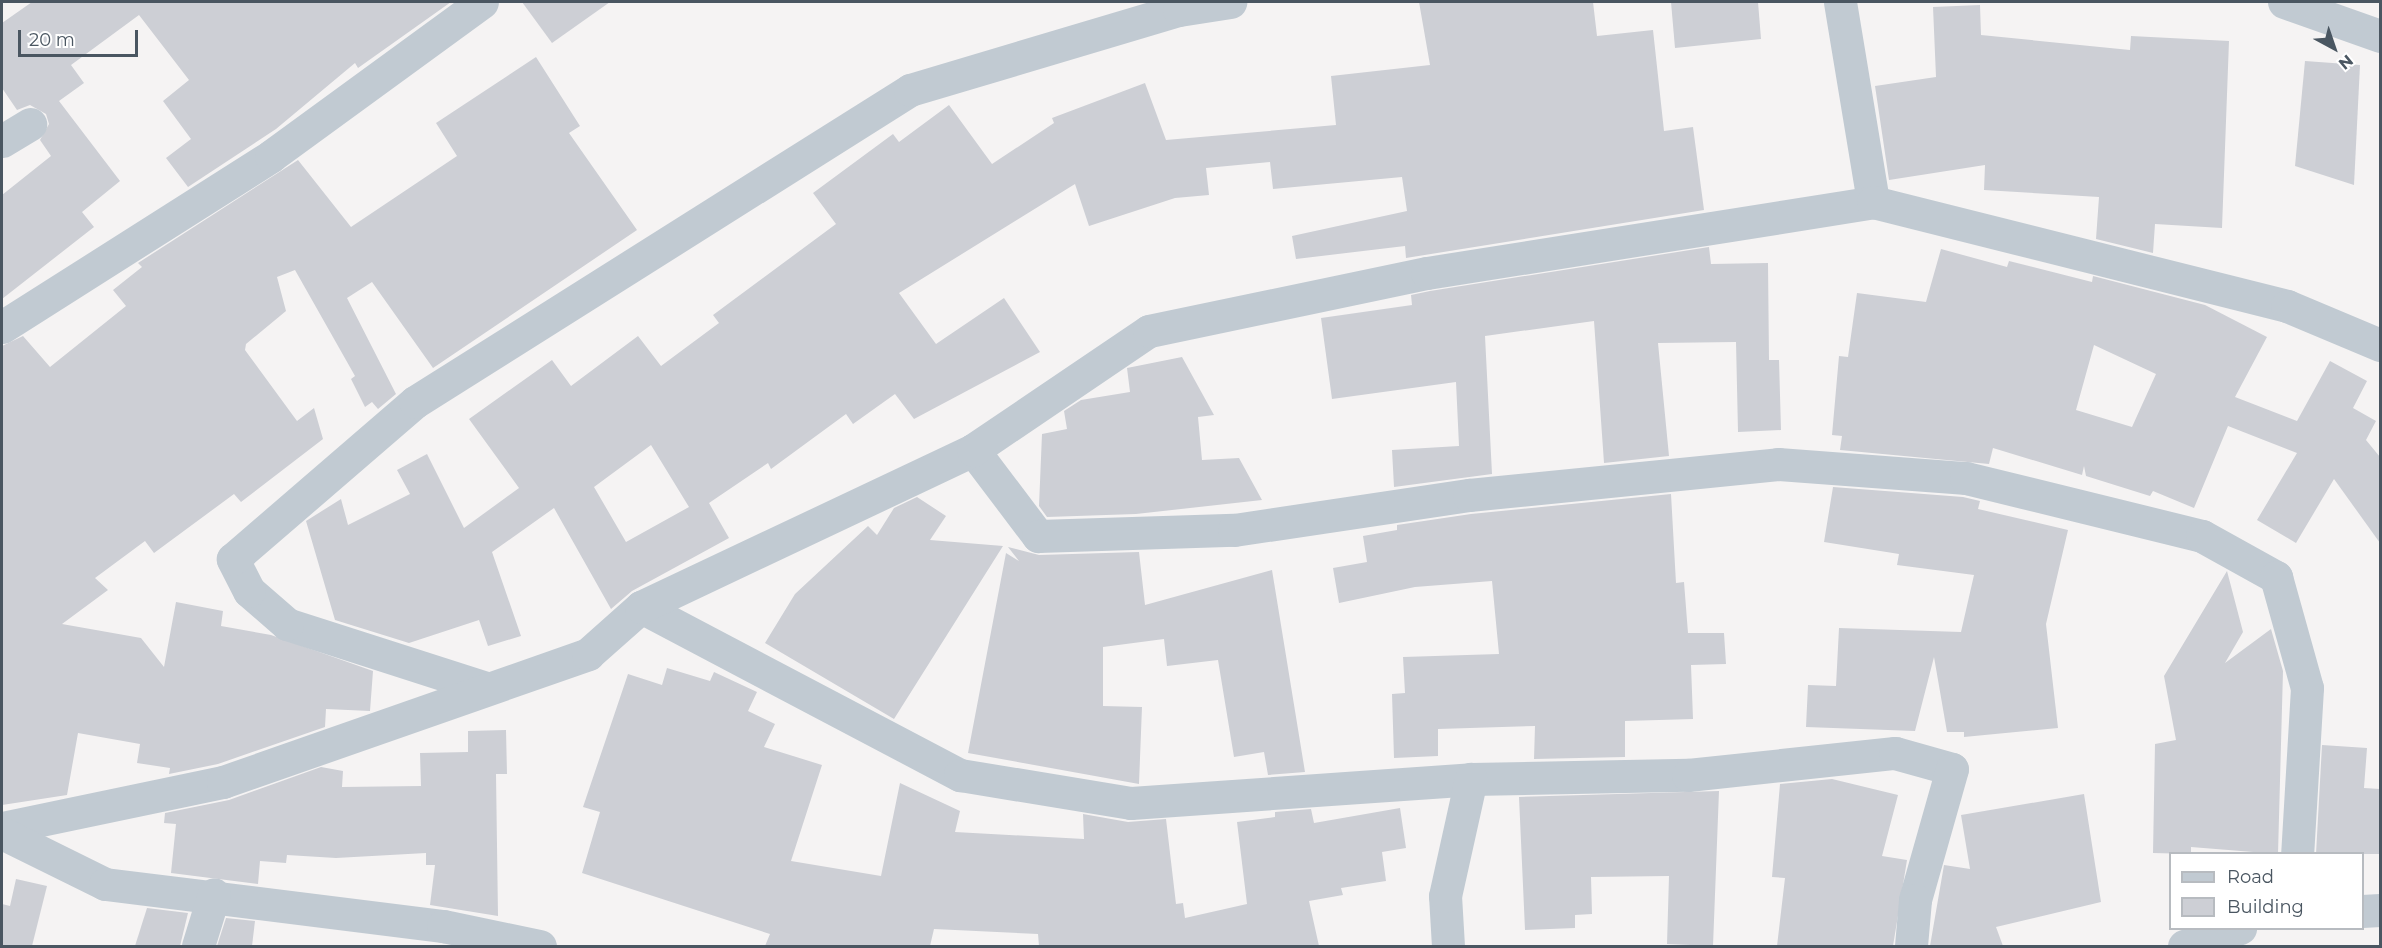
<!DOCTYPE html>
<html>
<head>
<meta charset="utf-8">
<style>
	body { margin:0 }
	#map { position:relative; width:2382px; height:948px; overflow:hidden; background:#f5f3f3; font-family:Montserrat,sans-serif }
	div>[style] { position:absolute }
	.building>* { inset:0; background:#cdcfd5 }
	.minor>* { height:33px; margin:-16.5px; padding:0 16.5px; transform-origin:16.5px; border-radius:16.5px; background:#c1cad2 }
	span { translate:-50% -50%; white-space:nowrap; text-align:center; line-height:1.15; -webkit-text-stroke:4.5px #fff; paint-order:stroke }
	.frame { position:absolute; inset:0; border:3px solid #4a5661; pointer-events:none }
	.legend { position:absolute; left:2169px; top:852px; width:195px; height:78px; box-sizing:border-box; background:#fff; border:2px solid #b7bbc0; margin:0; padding:8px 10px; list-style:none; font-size:18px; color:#4a5661 }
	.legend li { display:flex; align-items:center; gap:12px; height:30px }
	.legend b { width:30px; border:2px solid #b7bbc0 }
	.north { position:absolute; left:2304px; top:18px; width:60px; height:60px; -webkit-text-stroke:4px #fff; paint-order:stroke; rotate:140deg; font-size:16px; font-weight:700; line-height:24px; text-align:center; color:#4a5661 }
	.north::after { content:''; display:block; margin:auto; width:21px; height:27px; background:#4a5661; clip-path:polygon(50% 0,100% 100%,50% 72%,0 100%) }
	.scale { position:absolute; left:18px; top:30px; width:120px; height:27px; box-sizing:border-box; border:3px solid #4a5661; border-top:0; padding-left:8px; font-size:18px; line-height:21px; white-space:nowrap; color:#4a5661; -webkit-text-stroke:4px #fff; paint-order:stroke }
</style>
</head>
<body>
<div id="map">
	<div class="building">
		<i style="clip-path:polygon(32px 2px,451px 2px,358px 68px,355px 63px,276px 129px,188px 187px,166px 158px,191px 139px,163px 101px,189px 80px,139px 15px,71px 65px,84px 83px,59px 101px,120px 181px,82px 212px,94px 227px,2px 299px,2px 195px,51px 156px,40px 140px,49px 124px,46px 114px,30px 105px,17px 110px,2px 88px,2px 23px)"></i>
		<i style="clip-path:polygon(522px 2px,610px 2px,552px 43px)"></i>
		<i style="clip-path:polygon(evenodd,1419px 2px,1593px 2px,1597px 36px,1653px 30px,1664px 131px,1693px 127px,1704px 210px,1406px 258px,1405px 246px,1296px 259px,1292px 236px,1407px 211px,1402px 177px,1273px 189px,1270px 162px,1206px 168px,1209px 195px,1175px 198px,1089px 226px,1075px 184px,899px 293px,936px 344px,1004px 298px,1040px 352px,914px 419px,895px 394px,853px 424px,846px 414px,771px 469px,768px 463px,709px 503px,729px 538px,632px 591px,611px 609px,554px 508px,492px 552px,521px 636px,488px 646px,479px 620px,409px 643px,335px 620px,306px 521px,341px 499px,348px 525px,410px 494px,397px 470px,427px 454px,464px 528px,519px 488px,469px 419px,552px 360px,571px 386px,638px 336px,661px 366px,719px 323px,713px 315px,836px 224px,813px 193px,893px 134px,899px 142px,949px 105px,992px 164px,1054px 123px,1052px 118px,1145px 83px,1166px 140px,1336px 125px,1331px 76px,1430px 65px,1419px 2px,651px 445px,689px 507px,626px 542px,594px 487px,651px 445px)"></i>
		<i style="clip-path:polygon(1671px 2px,1758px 2px,1761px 39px,1675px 48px)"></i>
		<i style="clip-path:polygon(1980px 5px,1981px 35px,2130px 50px,2131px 36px,2229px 41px,2222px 228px,2155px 224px,2153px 253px,2096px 239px,2099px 197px,1984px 190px,1985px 165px,1889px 180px,1875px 86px,1936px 77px,1933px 7px)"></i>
		<i style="clip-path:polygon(536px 57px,580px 126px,569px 133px,637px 230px,433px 368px,372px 282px,347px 298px,396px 394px,378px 409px,372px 402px,365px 407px,351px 379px,355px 376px,295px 270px,277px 277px,286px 311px,246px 344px,245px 350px,297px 421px,314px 408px,323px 439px,241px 502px,234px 494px,154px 553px,145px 541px,95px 578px,108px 590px,62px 624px,141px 638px,164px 667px,176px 602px,223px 611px,221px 626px,271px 635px,373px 671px,370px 711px,326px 709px,325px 727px,218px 764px,169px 774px,170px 768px,137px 763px,140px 744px,78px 733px,67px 795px,2px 805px,2px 346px,23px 336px,50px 367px,126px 306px,113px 290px,142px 267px,138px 263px,298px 160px,351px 227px,457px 156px,436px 123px)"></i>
		<i style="clip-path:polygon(2305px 61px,2360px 65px,2354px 185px,2295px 166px)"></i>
		<i style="clip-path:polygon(1709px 247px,1711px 264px,1768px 263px,1769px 360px,1779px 360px,1781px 430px,1738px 432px,1736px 342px,1658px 343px,1669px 456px,1604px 463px,1594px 321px,1485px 336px,1492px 474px,1394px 487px,1392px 450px,1459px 446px,1456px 382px,1332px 399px,1321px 318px,1412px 305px,1411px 295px,1430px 291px)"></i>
		<i style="clip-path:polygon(evenodd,1941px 249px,2007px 267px,2009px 261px,2092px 282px,2093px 276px,2205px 305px,2267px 337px,2235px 397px,2297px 421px,2330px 361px,2367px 381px,2353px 408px,2376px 421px,2366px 440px,2380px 457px,2380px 543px,2334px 479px,2296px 543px,2257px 520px,2297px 453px,2228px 426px,2194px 508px,2153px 491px,2150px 496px,2086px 476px,2084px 466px,2082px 475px,1993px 448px,1989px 464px,1840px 450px,1842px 436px,1832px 435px,1839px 356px,1848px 357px,1857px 293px,1926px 302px,1941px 249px,2094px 345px,2156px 374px,2132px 427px,2076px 410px,2094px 345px)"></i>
		<i style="clip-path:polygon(1182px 357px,1214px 415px,1198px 417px,1202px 460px,1239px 458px,1262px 500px,1136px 514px,1047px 517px,1039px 506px,1042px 434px,1067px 429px,1064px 411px,1081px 400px,1130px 392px,1127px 368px)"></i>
		<i style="clip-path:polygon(1833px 487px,1963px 497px,1980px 501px,1978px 509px,2068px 530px,2046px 624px,2058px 728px,1964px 737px,1964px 732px,1947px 732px,1934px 657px,1915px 731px,1806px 727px,1808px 685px,1836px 686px,1839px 628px,1961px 632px,1974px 575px,1897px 565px,1899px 554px,1824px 542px)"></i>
		<i style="clip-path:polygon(1671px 494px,1676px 583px,1684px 582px,1688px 633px,1724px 633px,1726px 664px,1691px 665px,1693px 719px,1625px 721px,1625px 757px,1534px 759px,1535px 726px,1438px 729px,1438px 756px,1394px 758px,1392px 694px,1405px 693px,1403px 657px,1499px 654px,1492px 581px,1415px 587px,1339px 603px,1333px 568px,1367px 562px,1363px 536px,1397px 530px,1397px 525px,1471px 514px)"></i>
		<i style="clip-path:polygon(917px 497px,946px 516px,930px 540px,1003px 546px,894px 719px,765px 643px,795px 594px,868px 526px,877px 535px,894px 508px)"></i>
		<i style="clip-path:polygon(1008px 547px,1039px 555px,1139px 552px,1145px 605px,1272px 570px,1305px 772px,1268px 775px,1264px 752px,1234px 757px,1218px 660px,1167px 666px,1164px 639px,1103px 647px,1103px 706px,1142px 707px,1139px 784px,968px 753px,1006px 553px,1019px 561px)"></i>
		<i style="clip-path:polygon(2227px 571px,2243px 632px,2225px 663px,2271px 629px,2283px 671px,2278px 854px,2191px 847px,2191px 854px,2153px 853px,2155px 744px,2176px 740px,2164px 676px)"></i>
		<i style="clip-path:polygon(667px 668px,710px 681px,714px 672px,757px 692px,748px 711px,775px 724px,764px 747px,822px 765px,791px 861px,881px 876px,900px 783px,960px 811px,955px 832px,1084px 839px,1083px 814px,1128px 822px,1166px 819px,1176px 904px,1183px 903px,1185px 918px,1247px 904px,1237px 822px,1275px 817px,1275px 812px,1311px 809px,1314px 823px,1400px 808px,1406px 848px,1382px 852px,1386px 881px,1341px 888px,1343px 895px,1309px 901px,1319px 946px,1039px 946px,1038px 934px,934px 929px,930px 946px,765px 946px,770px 934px,582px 873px,600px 812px,583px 807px,628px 674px,662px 685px)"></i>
		<i style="clip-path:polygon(506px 730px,507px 774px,496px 774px,498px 916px,430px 905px,435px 865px,426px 865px,426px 853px,336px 858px,287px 855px,286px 863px,260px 861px,258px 884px,171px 873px,176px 824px,164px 823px,165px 813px,229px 800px,321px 767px,343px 771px,342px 787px,421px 786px,420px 753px,468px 752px,468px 731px)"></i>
		<i style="clip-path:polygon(2322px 745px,2367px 748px,2364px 788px,2380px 789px,2380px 854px,2316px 854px)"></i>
		<i style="clip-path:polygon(1832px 779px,1898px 795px,1882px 856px,1907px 860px,1893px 946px,1777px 946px,1785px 878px,1772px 877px,1780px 784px)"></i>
		<i style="clip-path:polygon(1719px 791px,1713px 946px,1667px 944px,1669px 876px,1591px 877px,1592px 914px,1575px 915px,1575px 928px,1525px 930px,1519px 797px)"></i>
		<i style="clip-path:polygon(2084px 794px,2101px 902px,1996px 927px,2003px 946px,1930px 946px,1944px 865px,1970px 869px,1961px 815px)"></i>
		<i style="clip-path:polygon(16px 879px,47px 886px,32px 946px,2px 946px,2px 904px,10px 906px)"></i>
		<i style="clip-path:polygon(147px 908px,188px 913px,180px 946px,135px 946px)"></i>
		<i style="clip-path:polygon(226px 918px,255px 921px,252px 946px,217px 946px)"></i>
	</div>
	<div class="minor">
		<i style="left:1840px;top:2px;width:203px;rotate:80.6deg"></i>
		<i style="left:2284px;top:2px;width:102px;rotate:19.5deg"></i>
		<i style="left:2px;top:141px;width:33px;rotate:-31deg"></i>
		<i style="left:2px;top:327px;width:319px;rotate:-32.4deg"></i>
		<i style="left:271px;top:156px;width:261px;rotate:-36.1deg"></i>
		<i style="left:973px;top:450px;width:108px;rotate:52.9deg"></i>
		<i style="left:1038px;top:536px;width:196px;rotate:-1.8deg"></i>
		<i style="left:1234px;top:530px;width:238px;rotate:-8.5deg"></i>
		<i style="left:1469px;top:495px;width:311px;rotate:-5.7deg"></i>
		<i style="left:1778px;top:464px;width:189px;rotate:4.3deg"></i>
		<i style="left:1966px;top:478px;width:243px;rotate:13.8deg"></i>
		<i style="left:2202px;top:536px;width:85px;rotate:29deg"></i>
		<i style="left:2276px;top:577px;width:115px;rotate:74.4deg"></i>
		<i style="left:2307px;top:688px;width:166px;rotate:93.4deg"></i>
		<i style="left:641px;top:607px;width:361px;rotate:27.8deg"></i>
		<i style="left:960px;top:775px;width:173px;rotate:9.3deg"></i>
		<i style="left:1131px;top:803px;width:341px;rotate:-4deg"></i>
		<i style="left:1471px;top:779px;width:217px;rotate:-1.1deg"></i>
		<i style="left:1688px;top:775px;width:208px;rotate:-6.1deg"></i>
		<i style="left:1895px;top:753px;width:59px;rotate:15.7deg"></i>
		<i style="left:1952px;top:769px;width:136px;rotate:105.8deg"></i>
		<i style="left:1915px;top:900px;width:46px;rotate:95deg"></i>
		<i style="left:486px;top:688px;width:209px;rotate:-162.2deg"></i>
		<i style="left:287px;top:624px;width:50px;rotate:-139deg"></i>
		<i style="left:249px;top:591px;width:36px;rotate:-117deg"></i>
		<i style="left:233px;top:559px;width:240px;rotate:-40.8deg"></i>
		<i style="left:415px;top:402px;width:585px;rotate:-32.22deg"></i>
		<i style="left:910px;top:90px;width:281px;rotate:-16.6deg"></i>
		<i style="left:1179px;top:10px;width:52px;rotate:-8.9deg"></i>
		<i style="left:2px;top:828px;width:226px;rotate:-11.8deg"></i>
		<i style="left:223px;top:782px;width:387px;rotate:-19.3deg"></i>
		<i style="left:588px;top:654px;width:71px;rotate:-41.6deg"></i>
		<i style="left:641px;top:607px;width:367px;rotate:-25.3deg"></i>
		<i style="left:973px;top:450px;width:212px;rotate:-34.1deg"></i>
		<i style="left:1149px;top:331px;width:284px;rotate:-11.8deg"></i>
		<i style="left:1427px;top:273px;width:452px;rotate:-9deg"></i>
		<i style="left:1873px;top:202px;width:427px;rotate:14.1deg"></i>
		<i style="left:2287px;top:306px;width:101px;rotate:22.8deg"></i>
		<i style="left:2px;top:833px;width:115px;rotate:26.3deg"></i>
		<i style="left:105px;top:884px;width:341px;rotate:7.1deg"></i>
		<i style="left:443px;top:926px;width:99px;rotate:11.7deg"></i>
		<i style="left:2362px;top:911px;width:18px;rotate:-3deg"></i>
		<i style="left:198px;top:946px;width:54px;rotate:-72.9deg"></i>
		<i style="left:1448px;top:946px;width:50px;rotate:-93.4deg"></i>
		<i style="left:1445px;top:896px;width:120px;rotate:-77.5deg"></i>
		<i style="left:2184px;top:946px;width:59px;rotate:-17.8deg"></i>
	</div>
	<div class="frame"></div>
	<ul class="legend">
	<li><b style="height:8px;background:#c1cad2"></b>Road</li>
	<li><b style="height:16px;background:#cdcfd5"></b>Building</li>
	</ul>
	<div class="north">N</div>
	<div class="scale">20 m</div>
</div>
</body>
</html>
